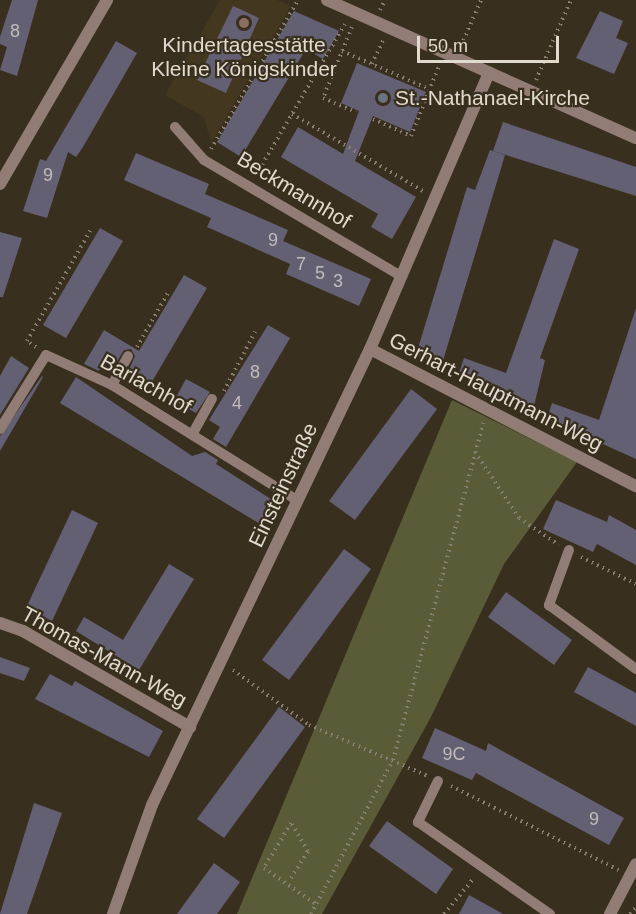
<!DOCTYPE html>
<html>
<head>
<meta charset="utf-8">
<style>
	body { margin:0 }
	#map { position:relative; width:636px; height:914px; overflow:hidden; background:#392f1e; font-family:Arial,sans-serif }
	div>[style] { position:absolute }
	.built>* { inset:0; background:#44371f }
	.green>* { inset:0; background:#5a5c37 }
	.building>* { inset:0; background:#646074 }
	.path>* { height:4px; margin-top:-2px; transform-origin:0; background:repeating-linear-gradient(90deg,#888072 0 1.5px,transparent 0 6px) }
	.lane>* { height:10px; margin:-5px; padding:0 5px; transform-origin:5px; border-radius:5px; background:#917c76 }
	.street>* { height:12px; margin:-6px; padding:0 6px; transform-origin:6px; border-radius:6px; background:#917c76 }
	.dots>* { width:16px; height:16px; translate:-50% -50%; box-sizing:border-box; border:3px solid #392f1e; border-radius:50% }
	span { translate:-50% -50%; white-space:nowrap; text-align:center; line-height:1.15; -webkit-text-stroke:4.5px #392f1e; paint-order:stroke }
	.number-label { font-size:18px; color:#c1bcb8 }
	.number-label span { -webkit-text-stroke-width:0 }
	.poi-label { font-size:21px; color:#e0dacf }
	.left { translate:0 -50%; text-align:left }
	.street-label { font-size:21px; color:#e0dacf }
	.scale { position:absolute; left:417px; top:36px; width:142px; height:27px; box-sizing:border-box; border:3px solid #e0dacf; border-top:0; padding-left:8px; font-size:18px; line-height:21px; white-space:nowrap; color:#e0dacf; -webkit-text-stroke:4px #392f1e; paint-order:stroke }
</style>
</head>
<body>
<div id="map">
	<div class="built">
		<i style="clip-path:polygon(220px 0,277px 0,291px 6px,211px 143px,204px 117px,165px 95px)"></i>
	</div>
	<div class="green">
		<i style="clip-path:polygon(452px 400px,577px 462px,504px 564px,431px 717px,322px 914px,237px 914px)"></i>
	</div>
	<div class="building">
		<i style="clip-path:polygon(12px 0,38px 0,17px 76px,0 70px,7px 47px,0 44px,0 37px)"></i>
		<i style="clip-path:polygon(233px 6px,259px 18px,226px 93px,197px 80px)"></i>
		<i style="clip-path:polygon(294px 11px,339px 31px,323px 59px,306px 49px,241px 157px,217px 142px)"></i>
		<i style="clip-path:polygon(600px 11px,623px 21px,616px 38px,628px 43px,614px 74px,576px 58px)"></i>
		<i style="clip-path:polygon(116px 41px,137px 53px,83px 147px,76px 157px,68px 152px,47px 218px,23px 211px,40px 159px,46px 161px)"></i>
		<i style="clip-path:polygon(357px 63px,426px 92px,410px 132px,373px 116px,355px 161px,416px 197px,392px 239px,371px 227px,378px 214px,281px 157px,298px 127px,343px 154px,359px 111px,341px 103px)"></i>
		<i style="clip-path:polygon(503px 122px,636px 167px,636px 196px,493px 151px)"></i>
		<i style="clip-path:polygon(490px 150px,505px 155px,442px 364px,416px 355px,467px 187px,475px 190px)"></i>
		<i style="clip-path:polygon(136px 153px,209px 184px,205px 194px,288px 230px,283px 241px,371px 279px,359px 306px,286px 274px,290px 264px,207px 227px,211px 218px,124px 180px)"></i>
		<i style="clip-path:polygon(100px 228px,123px 241px,66px 338px,43px 325px)"></i>
		<i style="clip-path:polygon(0 232px,22px 238px,3px 297px,0 297px)"></i>
		<i style="clip-path:polygon(554px 239px,579px 249px,540px 358px,545px 360px,533px 410px,502px 399px,505px 390px,459px 373px,464px 358px,506px 373px)"></i>
		<i style="clip-path:polygon(184px 275px,207px 288px,150px 385px,128px 372px,135px 356px,131px 349px,124px 350px,115px 365px,106px 359px,99px 371px,84px 364px,104px 330px,139px 351px)"></i>
		<i style="clip-path:polygon(636px 308px,636px 459px,547px 419px,552px 403px,599px 420px)"></i>
		<i style="clip-path:polygon(268px 325px,290px 338px,226px 447px,213px 439px,220px 427px,209px 420px)"></i>
		<i style="clip-path:polygon(11px 356px,29px 368px,0 415px,0 376px)"></i>
		<i style="clip-path:polygon(42px 376px,43px 377px,0 451px,0 436px)"></i>
		<i style="clip-path:polygon(76px 377px,192px 456px,205px 452px,218px 460px,216px 464px,274px 501px,260px 524px,60px 403px)"></i>
		<i style="clip-path:polygon(186px 379px,210px 392px,196px 413px,174px 401px)"></i>
		<i style="clip-path:polygon(411px 389px,437px 409px,355px 520px,329px 501px)"></i>
		<i style="clip-path:polygon(556px 500px,607px 522px,609px 515px,636px 530px,636px 565px,597px 544px,593px 552px,543px 529px)"></i>
		<i style="clip-path:polygon(72px 510px,98px 523px,52px 621px,26px 608px)"></i>
		<i style="clip-path:polygon(344px 549px,371px 569px,289px 680px,262px 660px)"></i>
		<i style="clip-path:polygon(169px 564px,194px 579px,139px 670px,76px 631px,84px 617px,123px 640px)"></i>
		<i style="clip-path:polygon(506px 592px,572px 640px,554px 665px,488px 617px)"></i>
		<i style="clip-path:polygon(0 657px,30px 668px,24px 681px,0 673px)"></i>
		<i style="clip-path:polygon(588px 667px,636px 693px,636px 726px,574px 692px)"></i>
		<i style="clip-path:polygon(50px 674px,72px 686px,75px 681px,163px 731px,149px 757px,35px 699px)"></i>
		<i style="clip-path:polygon(279px 707px,305px 727px,224px 838px,197px 819px)"></i>
		<i style="clip-path:polygon(435px 728px,486px 751px,488px 743px,624px 818px,609px 845px,476px 773px,472px 780px,422px 758px)"></i>
		<i style="clip-path:polygon(34px 803px,62px 813px,27px 914px,0 914px)"></i>
		<i style="clip-path:polygon(387px 821px,453px 869px,436px 894px,369px 846px)"></i>
		<i style="clip-path:polygon(214px 863px,240px 882px,217px 914px,177px 914px)"></i>
		<i style="clip-path:polygon(469px 895px,503px 914px,459px 914px)"></i>
	</div>
	<div class="path">
		<i style="left:380px;top:10px;width:11px;rotate:-63deg"></i>
		<i style="left:352px;top:27px;width:77px;rotate:112.2deg"></i>
		<i style="left:323px;top:98px;width:36px;rotate:23deg"></i>
		<i style="left:461px;top:46px;width:50px;rotate:-66.5deg"></i>
		<i style="left:342px;top:51px;width:95px;rotate:23.6deg"></i>
		<i style="left:372px;top:64px;width:26px;rotate:-65deg"></i>
		<i style="left:536px;top:80px;width:87px;rotate:-66.4deg"></i>
		<i style="left:292px;top:114px;width:152px;rotate:30.4deg"></i>
		<i style="left:373px;top:119px;width:42px;rotate:24.1deg"></i>
		<i style="left:411px;top:136px;width:75px;rotate:-68.2deg"></i>
		<i style="left:211px;top:149px;width:173px;rotate:-59.7deg"></i>
		<i style="left:256px;top:175px;width:175px;rotate:-59.5deg"></i>
		<i style="left:36px;top:347px;width:11px;rotate:-146deg"></i>
		<i style="left:27px;top:341px;width:127px;rotate:-60.2deg"></i>
		<i style="left:137px;top:347px;width:64px;rotate:-60.3deg"></i>
		<i style="left:224px;top:391px;width:67px;rotate:-62.3deg"></i>
		<i style="left:475px;top:452px;width:79px;rotate:56.3deg"></i>
		<i style="left:519px;top:518px;width:48px;rotate:34deg"></i>
		<i style="left:581px;top:557px;width:61px;rotate:26.1deg"></i>
		<i style="left:233px;top:670px;width:94px;rotate:35.9deg"></i>
		<i style="left:309px;top:725px;width:129px;rotate:23.2deg"></i>
		<i style="left:451px;top:786px;width:188px;rotate:26.6deg"></i>
		<i style="left:291px;top:878px;width:32px;rotate:-58deg"></i>
		<i style="left:308px;top:851px;width:33px;rotate:-121deg"></i>
		<i style="left:291px;top:823px;width:52px;rotate:121deg"></i>
		<i style="left:264px;top:868px;width:65px;rotate:34.9deg"></i>
		<i style="left:311px;top:914px;width:174px;rotate:-62deg"></i>
		<i style="left:393px;top:760px;width:349px;rotate:-75deg"></i>
		<i style="left:444px;top:914px;width:47px;rotate:-50.2deg"></i>
		<i style="left:630px;top:914px;width:9px;rotate:-49deg"></i>
	</div>
	<div class="lane">
		<i style="left:175px;top:127px;width:44px;rotate:48.7deg"></i>
		<i style="left:204px;top:160px;width:229px;rotate:30.5deg"></i>
		<i style="left:112px;top:385px;width:33px;rotate:-61deg"></i>
		<i style="left:0;top:429px;width:87px;rotate:-58.1deg"></i>
		<i style="left:46px;top:355px;width:72px;rotate:24.4deg"></i>
		<i style="left:112px;top:385px;width:218px;rotate:31.9deg"></i>
		<i style="left:193px;top:433px;width:39px;rotate:-61deg"></i>
		<i style="left:569px;top:550px;width:59px;rotate:110deg"></i>
		<i style="left:549px;top:605px;width:108px;rotate:36.3deg"></i>
		<i style="left:438px;top:781px;width:46px;rotate:116deg"></i>
		<i style="left:418px;top:822px;width:161px;rotate:34.9deg"></i>
	</div>
	<div class="street">
		<i style="left:327px;top:0;width:338px;rotate:24.1deg"></i>
		<i style="left:0;top:184px;width:213px;rotate:-59.8deg"></i>
		<i style="left:370px;top:349px;width:299px;rotate:27.3deg"></i>
		<i style="left:0;top:623px;width:24px;rotate:19deg"></i>
		<i style="left:23px;top:631px;width:193px;rotate:29.9deg"></i>
		<i style="left:113px;top:914px;width:116px;rotate:-70.3deg"></i>
		<i style="left:152px;top:805px;width:505px;rotate:-64.45deg"></i>
		<i style="left:370px;top:349px;width:301px;rotate:-66.7deg"></i>
		<i style="left:610px;top:914px;width:56px;rotate:-62.5deg"></i>
	</div>
	<div class="dots">
		<i style="left:244px;top:23px;background:#8d6e63"></i>
		<i style="left:383px;top:98px;background:#6b7280"></i>
	</div>
	<div class="number-label">
		<span style="left:15px;top:31px">8</span>
		<span style="left:48px;top:175px">9</span>
		<span style="left:273px;top:240px">9</span>
		<span style="left:301px;top:264px">7</span>
		<span style="left:320px;top:273px">5</span>
		<span style="left:338px;top:281px">3</span>
		<span style="left:255px;top:372px">8</span>
		<span style="left:237px;top:403px">4</span>
		<span style="left:454px;top:754px">9C</span>
		<span style="left:594px;top:819px">9</span>
	</div>
	<div class="poi-label">
		<span style="left:244px;top:57px">Kindertagesstätte<br>Kleine Königskinder</span>
		<span class="left" style="left:395px;top:98px">St.-Nathanael-Kirche</span>
	</div>
	<div class="street-label">
		<span style="left:294px;top:190px;rotate:31deg">Beckmannhof</span>
		<span style="left:146px;top:384px;rotate:29deg">Barlachhof</span>
		<span style="left:496px;top:392px;rotate:27deg">Gerhart-Hauptmann-Weg</span>
		<span style="left:283px;top:485px;rotate:-65deg">Einsteinstraße</span>
		<span style="left:104px;top:657px;rotate:29deg">Thomas-Mann-Weg</span>
	</div>
	<div class="scale">50 m</div>
</div>
</body>
</html>
